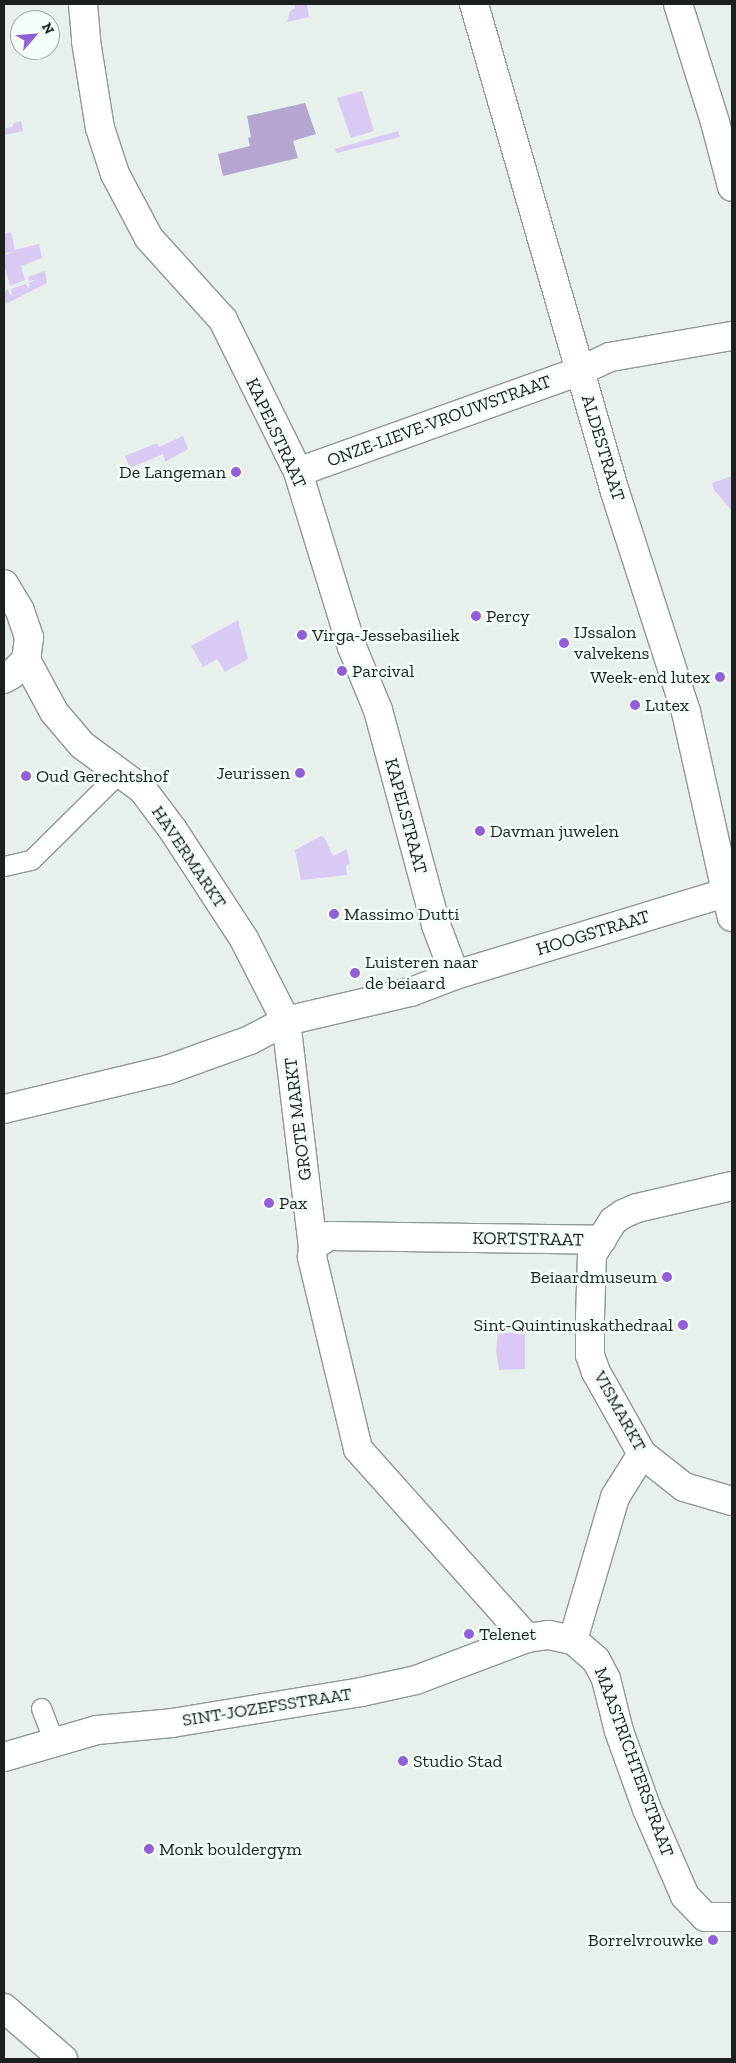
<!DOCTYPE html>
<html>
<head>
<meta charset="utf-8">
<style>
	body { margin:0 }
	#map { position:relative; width:736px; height:2063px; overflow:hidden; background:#e7f0eb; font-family:"Zilla Slab",serif }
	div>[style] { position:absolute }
	.green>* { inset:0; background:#d9caf5 }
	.forest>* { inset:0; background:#b5a6d1 }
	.roads { filter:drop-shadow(1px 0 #8f9893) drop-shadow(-1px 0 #8f9893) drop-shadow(0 1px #8f9893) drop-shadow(0 -1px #8f9893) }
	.lane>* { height:19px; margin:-9.5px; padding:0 9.5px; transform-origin:9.5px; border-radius:9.5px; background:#fff }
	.street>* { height:28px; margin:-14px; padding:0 14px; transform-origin:14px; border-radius:14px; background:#fff }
	.dots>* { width:14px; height:14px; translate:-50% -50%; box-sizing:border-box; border:2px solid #f4fef9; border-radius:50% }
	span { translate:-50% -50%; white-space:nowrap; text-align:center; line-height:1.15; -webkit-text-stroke:5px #f4fef9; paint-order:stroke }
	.street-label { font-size:18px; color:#1c201e }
	.poi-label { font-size:18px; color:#1c201e }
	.right { translate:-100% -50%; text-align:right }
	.left { translate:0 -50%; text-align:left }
	.frame { position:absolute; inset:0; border:5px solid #1c201e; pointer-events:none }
	.north { position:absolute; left:10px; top:10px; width:50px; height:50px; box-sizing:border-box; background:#f4fef9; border:1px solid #9ea5a1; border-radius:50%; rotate:63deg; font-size:14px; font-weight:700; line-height:20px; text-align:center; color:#1c201e }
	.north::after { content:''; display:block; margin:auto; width:18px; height:22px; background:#935fd8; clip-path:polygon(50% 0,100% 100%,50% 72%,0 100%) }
</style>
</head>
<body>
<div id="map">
	<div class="green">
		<i style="clip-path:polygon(294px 4px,307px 4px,309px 17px,287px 22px,290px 11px,295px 8px)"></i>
		<i style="clip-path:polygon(362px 91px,374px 131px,351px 138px,337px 98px)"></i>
		<i style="clip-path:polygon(21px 121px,23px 131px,4px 135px,4px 129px,12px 127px,14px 123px)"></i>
		<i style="clip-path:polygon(398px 131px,400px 137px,337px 153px,335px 149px)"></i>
		<i style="clip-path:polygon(11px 232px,15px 250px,39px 244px,42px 258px,21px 266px,25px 280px,10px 286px,4px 265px,4px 255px,15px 252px,4px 253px,4px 234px)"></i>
		<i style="clip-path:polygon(45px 271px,47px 283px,4px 305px,4px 291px,8px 289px,10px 295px,12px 294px,11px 289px,26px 284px,28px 288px,30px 288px,29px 283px,38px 279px,29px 281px,28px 277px)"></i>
		<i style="clip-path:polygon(183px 436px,188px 449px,165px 462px,163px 454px,130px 468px,125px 456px,157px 443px,159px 447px)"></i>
		<i style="clip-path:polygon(732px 476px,732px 511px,714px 490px,712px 483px)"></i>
		<i style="clip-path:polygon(238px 620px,248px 659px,225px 672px,217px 659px,203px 667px,191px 646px)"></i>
		<i style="clip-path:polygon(321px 836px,324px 837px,333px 856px,347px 849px,350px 864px,346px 865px,347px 875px,301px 880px,295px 850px)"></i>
		<i style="clip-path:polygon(498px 1332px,525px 1334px,525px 1369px,499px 1370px,496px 1350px)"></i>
	</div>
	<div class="forest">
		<i style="clip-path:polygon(305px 103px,316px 134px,293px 141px,298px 158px,223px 176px,218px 154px,250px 146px,248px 138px,251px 137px,247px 116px)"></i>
	</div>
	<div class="roads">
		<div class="lane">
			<i style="left:4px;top:866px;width:28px;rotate:-13deg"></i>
			<i style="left:31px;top:860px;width:124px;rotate:-44.7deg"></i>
			<i style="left:41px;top:1708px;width:36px;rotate:69deg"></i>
		</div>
		<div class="street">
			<i style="left:83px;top:4px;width:37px;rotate:85deg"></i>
			<i style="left:86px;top:41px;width:88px;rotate:80.9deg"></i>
			<i style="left:100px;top:128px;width:48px;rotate:71.9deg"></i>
			<i style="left:115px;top:174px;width:72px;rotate:62deg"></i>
			<i style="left:149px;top:238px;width:110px;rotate:47.9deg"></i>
			<i style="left:223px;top:320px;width:169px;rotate:63.7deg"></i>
			<i style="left:298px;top:472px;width:183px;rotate:72.9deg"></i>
			<i style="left:352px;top:647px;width:68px;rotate:67.6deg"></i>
			<i style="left:378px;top:710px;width:223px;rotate:74.9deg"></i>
			<i style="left:436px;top:925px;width:53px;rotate:69.2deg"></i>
			<i style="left:474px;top:4px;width:508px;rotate:73.88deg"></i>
			<i style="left:615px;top:492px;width:231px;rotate:72.1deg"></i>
			<i style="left:686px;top:712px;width:210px;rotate:77.4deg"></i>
			<i style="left:678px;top:4px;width:124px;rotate:72.6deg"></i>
			<i style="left:715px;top:122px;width:67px;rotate:75.3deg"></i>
			<i style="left:298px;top:472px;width:300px;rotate:-19.7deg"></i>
			<i style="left:580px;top:371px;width:33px;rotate:-25deg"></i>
			<i style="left:610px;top:357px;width:124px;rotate:-9.8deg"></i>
			<i style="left:4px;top:584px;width:31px;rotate:59deg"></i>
			<i style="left:20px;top:611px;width:28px;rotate:71deg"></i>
			<i style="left:29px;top:637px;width:23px;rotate:97deg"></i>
			<i style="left:26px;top:660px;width:59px;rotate:61.7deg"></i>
			<i style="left:54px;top:712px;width:43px;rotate:49.7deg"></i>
			<i style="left:82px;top:745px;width:76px;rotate:36.4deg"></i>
			<i style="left:143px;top:790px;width:50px;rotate:53.1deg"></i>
			<i style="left:173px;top:830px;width:130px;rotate:56.9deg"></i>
			<i style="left:244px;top:939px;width:92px;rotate:62.9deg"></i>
			<i style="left:286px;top:1021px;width:227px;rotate:83.2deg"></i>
			<i style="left:313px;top:1246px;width:19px;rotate:-32deg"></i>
			<i style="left:329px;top:1236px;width:273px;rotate:0.8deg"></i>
			<i style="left:4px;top:679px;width:8px;rotate:-30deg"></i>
			<i style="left:11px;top:675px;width:21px;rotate:-45deg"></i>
			<i style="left:4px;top:1109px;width:168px;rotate:-13.5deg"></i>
			<i style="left:167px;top:1070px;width:88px;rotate:-19.9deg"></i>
			<i style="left:250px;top:1040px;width:41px;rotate:-27.8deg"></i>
			<i style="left:286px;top:1021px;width:128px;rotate:-13.1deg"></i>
			<i style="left:411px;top:992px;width:47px;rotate:-21.1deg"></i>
			<i style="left:455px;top:975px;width:289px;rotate:-16.9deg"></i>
			<i style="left:732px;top:1186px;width:98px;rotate:167deg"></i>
			<i style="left:637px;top:1208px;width:15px;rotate:157deg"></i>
			<i style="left:623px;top:1214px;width:12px;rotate:145deg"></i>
			<i style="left:613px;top:1221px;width:39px;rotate:122deg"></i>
			<i style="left:592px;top:1254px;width:64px;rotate:91.8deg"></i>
			<i style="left:590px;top:1318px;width:37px;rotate:90deg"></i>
			<i style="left:590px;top:1355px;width:18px;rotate:71deg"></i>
			<i style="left:596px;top:1372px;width:94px;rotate:60.7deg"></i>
			<i style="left:642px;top:1454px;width:53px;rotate:38.2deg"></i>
			<i style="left:684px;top:1487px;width:50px;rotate:16.3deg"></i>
			<i style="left:313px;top:1246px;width:11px;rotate:95deg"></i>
			<i style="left:312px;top:1257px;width:197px;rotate:76.5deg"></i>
			<i style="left:358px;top:1449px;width:254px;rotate:48.2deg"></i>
			<i style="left:573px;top:1640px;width:149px;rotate:-73.6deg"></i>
			<i style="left:615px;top:1497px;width:51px;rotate:-57.9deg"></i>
			<i style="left:4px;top:1757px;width:97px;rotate:-16.2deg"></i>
			<i style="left:97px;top:1730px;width:75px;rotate:-5.3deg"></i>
			<i style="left:172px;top:1723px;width:192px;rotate:-9.3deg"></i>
			<i style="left:361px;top:1692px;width:56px;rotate:-12.3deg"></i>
			<i style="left:416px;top:1680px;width:119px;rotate:-20.7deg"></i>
			<i style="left:527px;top:1638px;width:22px;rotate:-8deg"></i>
			<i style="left:549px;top:1635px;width:25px;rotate:12deg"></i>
			<i style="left:573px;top:1640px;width:30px;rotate:41deg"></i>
			<i style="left:596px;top:1660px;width:21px;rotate:62deg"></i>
			<i style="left:606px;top:1679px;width:54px;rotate:76deg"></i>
			<i style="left:619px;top:1731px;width:83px;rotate:70.3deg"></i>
			<i style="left:647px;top:1809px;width:95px;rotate:66.4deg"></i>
			<i style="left:685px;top:1896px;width:29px;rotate:46deg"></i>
			<i style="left:705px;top:1917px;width:27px"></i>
			<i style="left:4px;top:2008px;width:78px;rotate:40.8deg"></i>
		</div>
	</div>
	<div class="dots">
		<i style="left:236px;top:472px;background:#935fd8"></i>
		<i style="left:476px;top:616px;background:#935fd8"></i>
		<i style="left:302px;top:635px;background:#935fd8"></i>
		<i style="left:564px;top:643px;background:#935fd8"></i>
		<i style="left:342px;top:671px;background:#935fd8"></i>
		<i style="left:720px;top:677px;background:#935fd8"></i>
		<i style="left:635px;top:705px;background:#935fd8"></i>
		<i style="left:300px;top:773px;background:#935fd8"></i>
		<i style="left:26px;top:776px;background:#935fd8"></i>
		<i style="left:480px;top:831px;background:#935fd8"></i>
		<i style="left:334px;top:914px;background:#935fd8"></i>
		<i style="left:355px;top:973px;background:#935fd8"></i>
		<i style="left:269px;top:1203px;background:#935fd8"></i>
		<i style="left:667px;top:1277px;background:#935fd8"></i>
		<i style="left:683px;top:1325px;background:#935fd8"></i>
		<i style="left:469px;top:1634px;background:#935fd8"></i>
		<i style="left:403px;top:1761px;background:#935fd8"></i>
		<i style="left:149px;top:1849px;background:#935fd8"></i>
		<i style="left:713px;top:1940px;background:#935fd8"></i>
	</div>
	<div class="street-label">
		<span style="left:439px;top:421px;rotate:-20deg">ONZE-LIEVE-VROUWSTRAAT</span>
		<span style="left:276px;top:433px;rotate:65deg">KAPELSTRAAT</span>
		<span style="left:603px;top:448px;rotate:73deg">ALDESTRAAT</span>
		<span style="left:406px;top:816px;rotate:75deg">KAPELSTRAAT</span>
		<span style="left:189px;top:857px;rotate:56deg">HAVERMARKT</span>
		<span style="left:593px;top:933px;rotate:-17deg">HOOGSTRAAT</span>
		<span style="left:298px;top:1119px;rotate:-97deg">GROTE MARKT</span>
		<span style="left:528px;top:1239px;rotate:1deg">KORTSTRAAT</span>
		<span style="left:620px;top:1411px;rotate:61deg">VISMARKT</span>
		<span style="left:267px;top:1707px;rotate:-9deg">SINT-JOZEFSSTRAAT</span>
		<span style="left:634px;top:1762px;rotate:70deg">MAASTRICHTERSTRAAT</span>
	</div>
	<div class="poi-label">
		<span class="right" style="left:226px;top:472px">De Langeman</span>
		<span class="left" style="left:486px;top:616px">Percy</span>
		<span class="left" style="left:574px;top:643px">IJssalon<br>valvekens</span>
		<span class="left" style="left:312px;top:635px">Virga-Jessebasiliek</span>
		<span class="left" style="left:352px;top:671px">Parcival</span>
		<span class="right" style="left:710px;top:677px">Week-end lutex</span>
		<span class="left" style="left:645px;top:705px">Lutex</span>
		<span class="right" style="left:290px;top:773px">Jeurissen</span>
		<span class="left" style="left:36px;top:776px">Oud Gerechtshof</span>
		<span class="left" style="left:490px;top:831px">Davman juwelen</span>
		<span class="left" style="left:344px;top:914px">Massimo Dutti</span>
		<span class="left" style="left:365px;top:973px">Luisteren naar<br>de beiaard</span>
		<span class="left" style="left:279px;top:1203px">Pax</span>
		<span class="right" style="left:657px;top:1277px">Beiaardmuseum</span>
		<span class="right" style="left:673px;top:1325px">Sint-Quintinuskathedraal</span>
		<span class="left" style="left:479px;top:1634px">Telenet</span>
		<span class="left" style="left:413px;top:1761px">Studio Stad</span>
		<span class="left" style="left:159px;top:1849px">Monk bouldergym</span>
		<span class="right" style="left:703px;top:1940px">Borrelvrouwke</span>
	</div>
	<div class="frame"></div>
	<div class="north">N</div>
</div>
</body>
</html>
